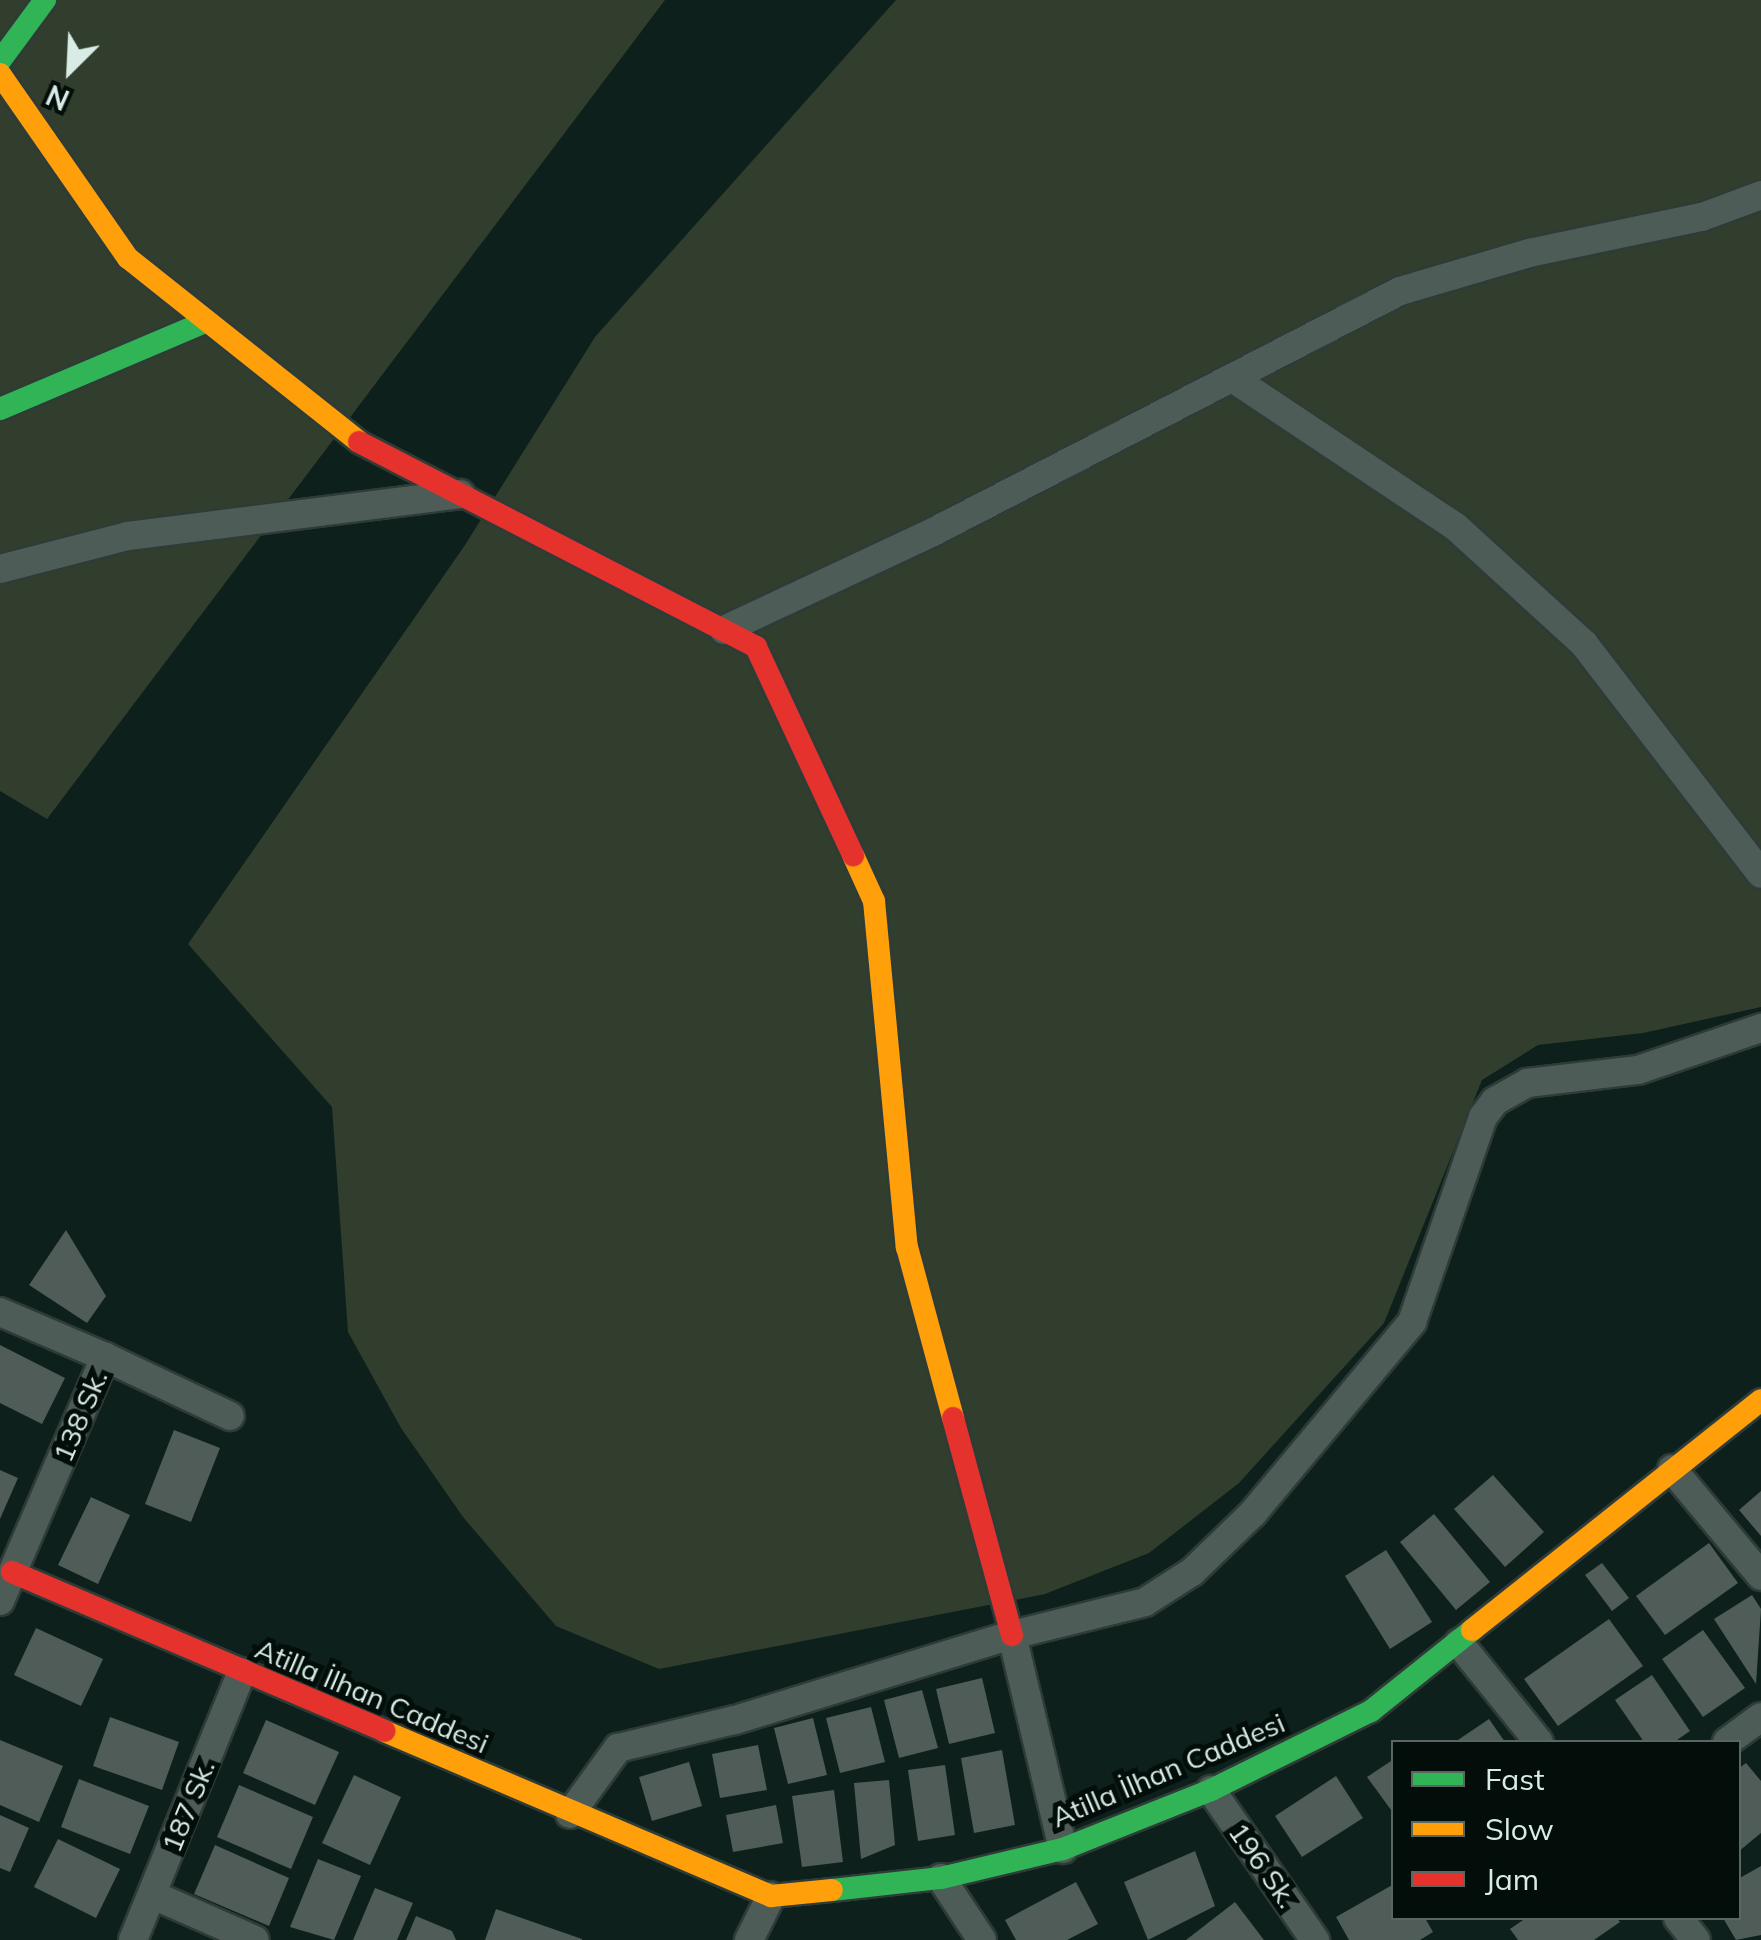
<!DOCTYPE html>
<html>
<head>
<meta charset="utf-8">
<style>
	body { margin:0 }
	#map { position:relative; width:1761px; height:1940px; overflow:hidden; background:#0d201c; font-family:Mulish,sans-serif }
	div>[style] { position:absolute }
	.green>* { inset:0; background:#313d2d }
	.building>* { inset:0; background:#4f5c57 }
	.roads { filter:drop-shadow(2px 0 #2e3b37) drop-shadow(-2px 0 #2e3b37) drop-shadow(0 2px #2e3b37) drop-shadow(0 -2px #2e3b37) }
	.street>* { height:28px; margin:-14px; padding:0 14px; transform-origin:14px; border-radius:14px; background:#4e5c58 }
	.fast>* { height:22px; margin:-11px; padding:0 11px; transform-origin:11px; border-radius:11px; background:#30b455 }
	.slow>* { height:22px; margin:-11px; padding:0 11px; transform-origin:11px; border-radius:11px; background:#ff9f0a }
	.jam>* { height:22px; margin:-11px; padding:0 11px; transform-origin:11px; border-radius:11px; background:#e5322d }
	span { translate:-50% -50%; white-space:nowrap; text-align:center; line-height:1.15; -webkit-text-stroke:10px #030e0a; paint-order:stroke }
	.street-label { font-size:28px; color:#d9ebe5 }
	.legend { position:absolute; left:1391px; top:1740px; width:350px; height:180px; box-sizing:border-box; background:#030e0a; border:2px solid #596662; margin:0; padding:12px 18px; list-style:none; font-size:30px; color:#d9ebe5 }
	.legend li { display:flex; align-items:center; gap:20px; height:50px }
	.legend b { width:50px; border:2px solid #596662 }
	.north { position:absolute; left:20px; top:20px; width:100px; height:100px; -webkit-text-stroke:8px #030e0a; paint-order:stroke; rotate:204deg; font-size:28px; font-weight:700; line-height:40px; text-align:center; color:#d9ebe5 }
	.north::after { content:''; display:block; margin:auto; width:35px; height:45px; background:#d9ebe5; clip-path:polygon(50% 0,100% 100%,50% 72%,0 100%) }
</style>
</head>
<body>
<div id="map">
	<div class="green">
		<i style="clip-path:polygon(0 0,665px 0,47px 819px,0 791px)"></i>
		<i style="clip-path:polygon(896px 0,1761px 0,1761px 1007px,1643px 1033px,1538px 1045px,1482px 1080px,1384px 1323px,1239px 1483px,1149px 1553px,1045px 1594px,659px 1669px,556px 1626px,463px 1517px,401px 1428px,348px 1332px,332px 1107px,188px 944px,465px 545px,595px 337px)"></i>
	</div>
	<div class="building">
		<i style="clip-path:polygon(66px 1230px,106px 1296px,87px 1323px,29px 1285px)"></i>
		<i style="clip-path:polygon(0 1345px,65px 1378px,42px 1424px,0 1403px)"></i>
		<i style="clip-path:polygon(174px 1430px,220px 1448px,191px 1522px,145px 1504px)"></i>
		<i style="clip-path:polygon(0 1470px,18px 1478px,0 1519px)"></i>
		<i style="clip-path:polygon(1493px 1475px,1544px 1532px,1505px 1567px,1454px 1509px)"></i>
		<i style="clip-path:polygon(1761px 1491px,1761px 1536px,1739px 1510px)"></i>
		<i style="clip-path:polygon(91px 1497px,130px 1515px,98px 1584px,58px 1565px)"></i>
		<i style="clip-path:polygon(1434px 1514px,1490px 1582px,1456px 1610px,1400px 1542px)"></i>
		<i style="clip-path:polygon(1709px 1543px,1738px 1583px,1665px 1635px,1636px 1596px)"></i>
		<i style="clip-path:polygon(1386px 1550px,1432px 1622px,1390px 1649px,1345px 1576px)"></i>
		<i style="clip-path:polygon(1602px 1563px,1629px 1598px,1612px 1611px,1585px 1575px)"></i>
		<i style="clip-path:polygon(1752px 1595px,1761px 1609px,1756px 1684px,1714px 1619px)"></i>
		<i style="clip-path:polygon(1609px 1619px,1643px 1666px,1558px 1726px,1524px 1679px)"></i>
		<i style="clip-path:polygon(36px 1628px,103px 1659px,81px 1706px,14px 1675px)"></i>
		<i style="clip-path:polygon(1703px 1630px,1745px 1688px,1703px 1717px,1662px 1659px)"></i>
		<i style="clip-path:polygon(1652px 1675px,1690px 1731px,1674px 1742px,1644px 1742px,1615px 1700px)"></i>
		<i style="clip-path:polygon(982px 1678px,995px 1733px,949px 1744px,936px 1689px)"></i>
		<i style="clip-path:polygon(922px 1690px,938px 1748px,899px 1758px,884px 1700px)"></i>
		<i style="clip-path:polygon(871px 1707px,885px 1762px,840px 1773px,826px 1718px)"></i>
		<i style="clip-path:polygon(110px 1717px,179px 1742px,162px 1790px,93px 1766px)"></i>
		<i style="clip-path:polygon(813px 1718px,827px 1775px,788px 1784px,774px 1728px)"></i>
		<i style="clip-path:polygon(1489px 1719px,1505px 1742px,1455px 1742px)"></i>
		<i style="clip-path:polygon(266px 1720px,339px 1752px,315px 1805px,243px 1773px)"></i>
		<i style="clip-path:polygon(0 1740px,63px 1766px,39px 1822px,0 1805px)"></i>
		<i style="clip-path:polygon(758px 1745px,767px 1790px,720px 1798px,712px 1754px)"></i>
		<i style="clip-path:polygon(1002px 1750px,1015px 1825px,974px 1833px,961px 1758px)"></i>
		<i style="clip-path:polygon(1394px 1759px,1394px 1814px,1367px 1777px)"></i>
		<i style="clip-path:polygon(689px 1762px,702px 1806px,652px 1821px,639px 1777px)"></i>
		<i style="clip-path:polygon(1746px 1763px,1761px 1781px,1761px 1833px,1738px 1852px,1738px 1769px)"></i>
		<i style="clip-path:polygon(945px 1765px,955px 1835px,918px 1841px,908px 1770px)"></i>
		<i style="clip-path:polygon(354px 1775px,401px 1797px,370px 1865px,322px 1843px)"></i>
		<i style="clip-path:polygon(1336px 1776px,1363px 1818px,1302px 1857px,1275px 1816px)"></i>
		<i style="clip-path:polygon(79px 1779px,149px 1806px,130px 1854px,61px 1827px)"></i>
		<i style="clip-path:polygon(889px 1780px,895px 1845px,861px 1859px,854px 1783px)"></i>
		<i style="clip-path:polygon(239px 1785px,313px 1817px,291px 1869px,217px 1837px)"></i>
		<i style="clip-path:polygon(834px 1790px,843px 1862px,802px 1867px,792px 1796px)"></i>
		<i style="clip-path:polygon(776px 1805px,783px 1843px,733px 1852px,726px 1815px)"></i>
		<i style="clip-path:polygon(0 1815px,29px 1828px,10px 1872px,0 1868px)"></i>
		<i style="clip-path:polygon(58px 1839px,120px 1869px,96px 1918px,34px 1887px)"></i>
		<i style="clip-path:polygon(215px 1845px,289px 1878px,269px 1926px,194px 1894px)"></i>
		<i style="clip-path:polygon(1195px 1851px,1215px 1906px,1148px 1940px,1124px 1882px)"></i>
		<i style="clip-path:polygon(318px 1859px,361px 1876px,334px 1940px,290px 1927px)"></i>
		<i style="clip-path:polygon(1761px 1866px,1761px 1935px,1736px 1940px,1723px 1918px,1738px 1918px,1738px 1879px)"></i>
		<i style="clip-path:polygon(1076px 1882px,1098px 1924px,1067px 1940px,1016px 1940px,1005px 1920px)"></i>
		<i style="clip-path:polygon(1394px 1884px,1394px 1918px,1425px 1918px,1433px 1932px,1420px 1940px,1349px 1940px,1336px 1917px)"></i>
		<i style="clip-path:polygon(375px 1888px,413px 1903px,397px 1940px,353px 1940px)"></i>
		<i style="clip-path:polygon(1235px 1902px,1264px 1940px,1186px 1940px)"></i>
		<i style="clip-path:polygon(496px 1909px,582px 1939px,582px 1940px,485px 1940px)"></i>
		<i style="clip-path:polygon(416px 1916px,452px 1931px,456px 1940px,406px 1940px)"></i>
		<i style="clip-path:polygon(1526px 1918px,1617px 1918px,1620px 1922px,1594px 1940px,1518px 1940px,1510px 1929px)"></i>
	</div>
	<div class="roads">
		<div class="street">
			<i style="left:1234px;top:379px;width:267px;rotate:33.7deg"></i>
			<i style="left:1456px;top:527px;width:173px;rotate:42.4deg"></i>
			<i style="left:1584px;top:644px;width:290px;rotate:52.4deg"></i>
			<i style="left:0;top:569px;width:132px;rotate:-14.5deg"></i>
			<i style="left:128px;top:536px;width:335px;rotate:-7.2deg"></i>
			<i style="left:724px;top:630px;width:233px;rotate:-25.1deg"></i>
			<i style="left:935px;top:531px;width:523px;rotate:-27.3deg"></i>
			<i style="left:1400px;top:291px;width:134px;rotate:-16.4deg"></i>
			<i style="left:1529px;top:253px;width:177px;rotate:-11.8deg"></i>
			<i style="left:1702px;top:217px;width:63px;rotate:-20.4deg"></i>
			<i style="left:0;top:1312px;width:114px;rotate:23.2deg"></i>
			<i style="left:1672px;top:1469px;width:139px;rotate:50.2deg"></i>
			<i style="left:0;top:1601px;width:266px;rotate:-66.7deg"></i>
			<i style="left:105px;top:1357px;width:138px;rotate:25.3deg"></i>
			<i style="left:1012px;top:1635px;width:137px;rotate:-13.9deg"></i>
			<i style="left:1145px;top:1602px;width:56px;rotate:-32.6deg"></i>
			<i style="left:1192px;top:1572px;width:85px;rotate:-44deg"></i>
			<i style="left:1253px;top:1513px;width:249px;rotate:-50.2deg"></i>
			<i style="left:1412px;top:1322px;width:217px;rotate:-70.9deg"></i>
			<i style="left:1483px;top:1117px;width:20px;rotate:-53deg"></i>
			<i style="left:1495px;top:1101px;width:37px;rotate:-29deg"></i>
			<i style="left:1527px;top:1083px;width:112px;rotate:-6.7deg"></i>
			<i style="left:1638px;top:1070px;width:130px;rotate:-18.9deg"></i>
			<i style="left:1459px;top:1643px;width:127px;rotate:51.1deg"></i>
			<i style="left:1727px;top:1742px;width:42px;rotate:-36.3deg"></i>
			<i style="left:1211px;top:1790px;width:183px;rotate:55.3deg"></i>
			<i style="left:570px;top:1814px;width:82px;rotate:-54deg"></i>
			<i style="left:618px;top:1748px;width:120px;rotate:-13.5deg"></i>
			<i style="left:735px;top:1720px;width:290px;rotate:-17.1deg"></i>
			<i style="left:1012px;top:1635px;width:220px;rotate:76.6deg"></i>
			<i style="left:941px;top:1878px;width:74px;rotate:56.5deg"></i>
			<i style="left:153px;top:1895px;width:111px;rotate:23.8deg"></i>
			<i style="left:1678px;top:1918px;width:28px;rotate:51deg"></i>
			<i style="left:133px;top:1940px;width:289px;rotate:-67.9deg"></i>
			<i style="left:749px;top:1940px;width:49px;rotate:-63.4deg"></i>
		</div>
		<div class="fast">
			<i style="left:0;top:61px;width:76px;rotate:-53.6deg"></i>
			<i style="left:0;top:409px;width:225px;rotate:-23deg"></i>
			<i style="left:832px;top:1890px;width:110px;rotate:-6.3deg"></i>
			<i style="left:941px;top:1878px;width:125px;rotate:-13.4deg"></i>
			<i style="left:1063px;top:1849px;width:159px;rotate:-21.7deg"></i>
			<i style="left:1211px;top:1790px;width:178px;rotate:-26.3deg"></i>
			<i style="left:1371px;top:1711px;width:129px;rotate:-38.7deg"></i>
		</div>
		<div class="slow">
			<i style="left:0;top:74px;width:224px;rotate:55.2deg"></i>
			<i style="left:128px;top:258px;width:295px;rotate:38.5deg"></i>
			<i style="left:853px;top:855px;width:51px;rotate:65.5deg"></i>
			<i style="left:874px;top:901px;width:348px;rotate:84.6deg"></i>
			<i style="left:907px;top:1247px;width:177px;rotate:74.9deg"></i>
			<i style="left:1472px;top:1630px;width:369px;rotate:-38.5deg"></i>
			<i style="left:384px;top:1731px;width:421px;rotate:23.1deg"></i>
			<i style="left:771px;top:1896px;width:61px;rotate:-5.6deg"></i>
		</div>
		<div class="jam">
			<i style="left:359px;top:442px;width:447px;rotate:27.3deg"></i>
			<i style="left:756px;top:647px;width:230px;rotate:65deg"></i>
			<i style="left:953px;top:1418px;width:225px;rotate:74.8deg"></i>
			<i style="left:12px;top:1572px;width:405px;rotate:23.1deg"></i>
		</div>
	</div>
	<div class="street-label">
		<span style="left:80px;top:1416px;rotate:-67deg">138 Sk.</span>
		<span style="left:372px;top:1696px;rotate:23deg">Atilla İlhan Caddesi</span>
		<span style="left:1168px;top:1770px;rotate:-23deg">Atilla İlhan Caddesi</span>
		<span style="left:188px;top:1806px;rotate:-68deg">187 Sk.</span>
		<span style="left:1263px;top:1865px;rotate:55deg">196 Sk.</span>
	</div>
	<ul class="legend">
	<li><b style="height:12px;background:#30b455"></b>Fast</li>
	<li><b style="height:12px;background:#ff9f0a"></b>Slow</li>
	<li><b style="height:12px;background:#e5322d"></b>Jam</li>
	</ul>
	<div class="north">N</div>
</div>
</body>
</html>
